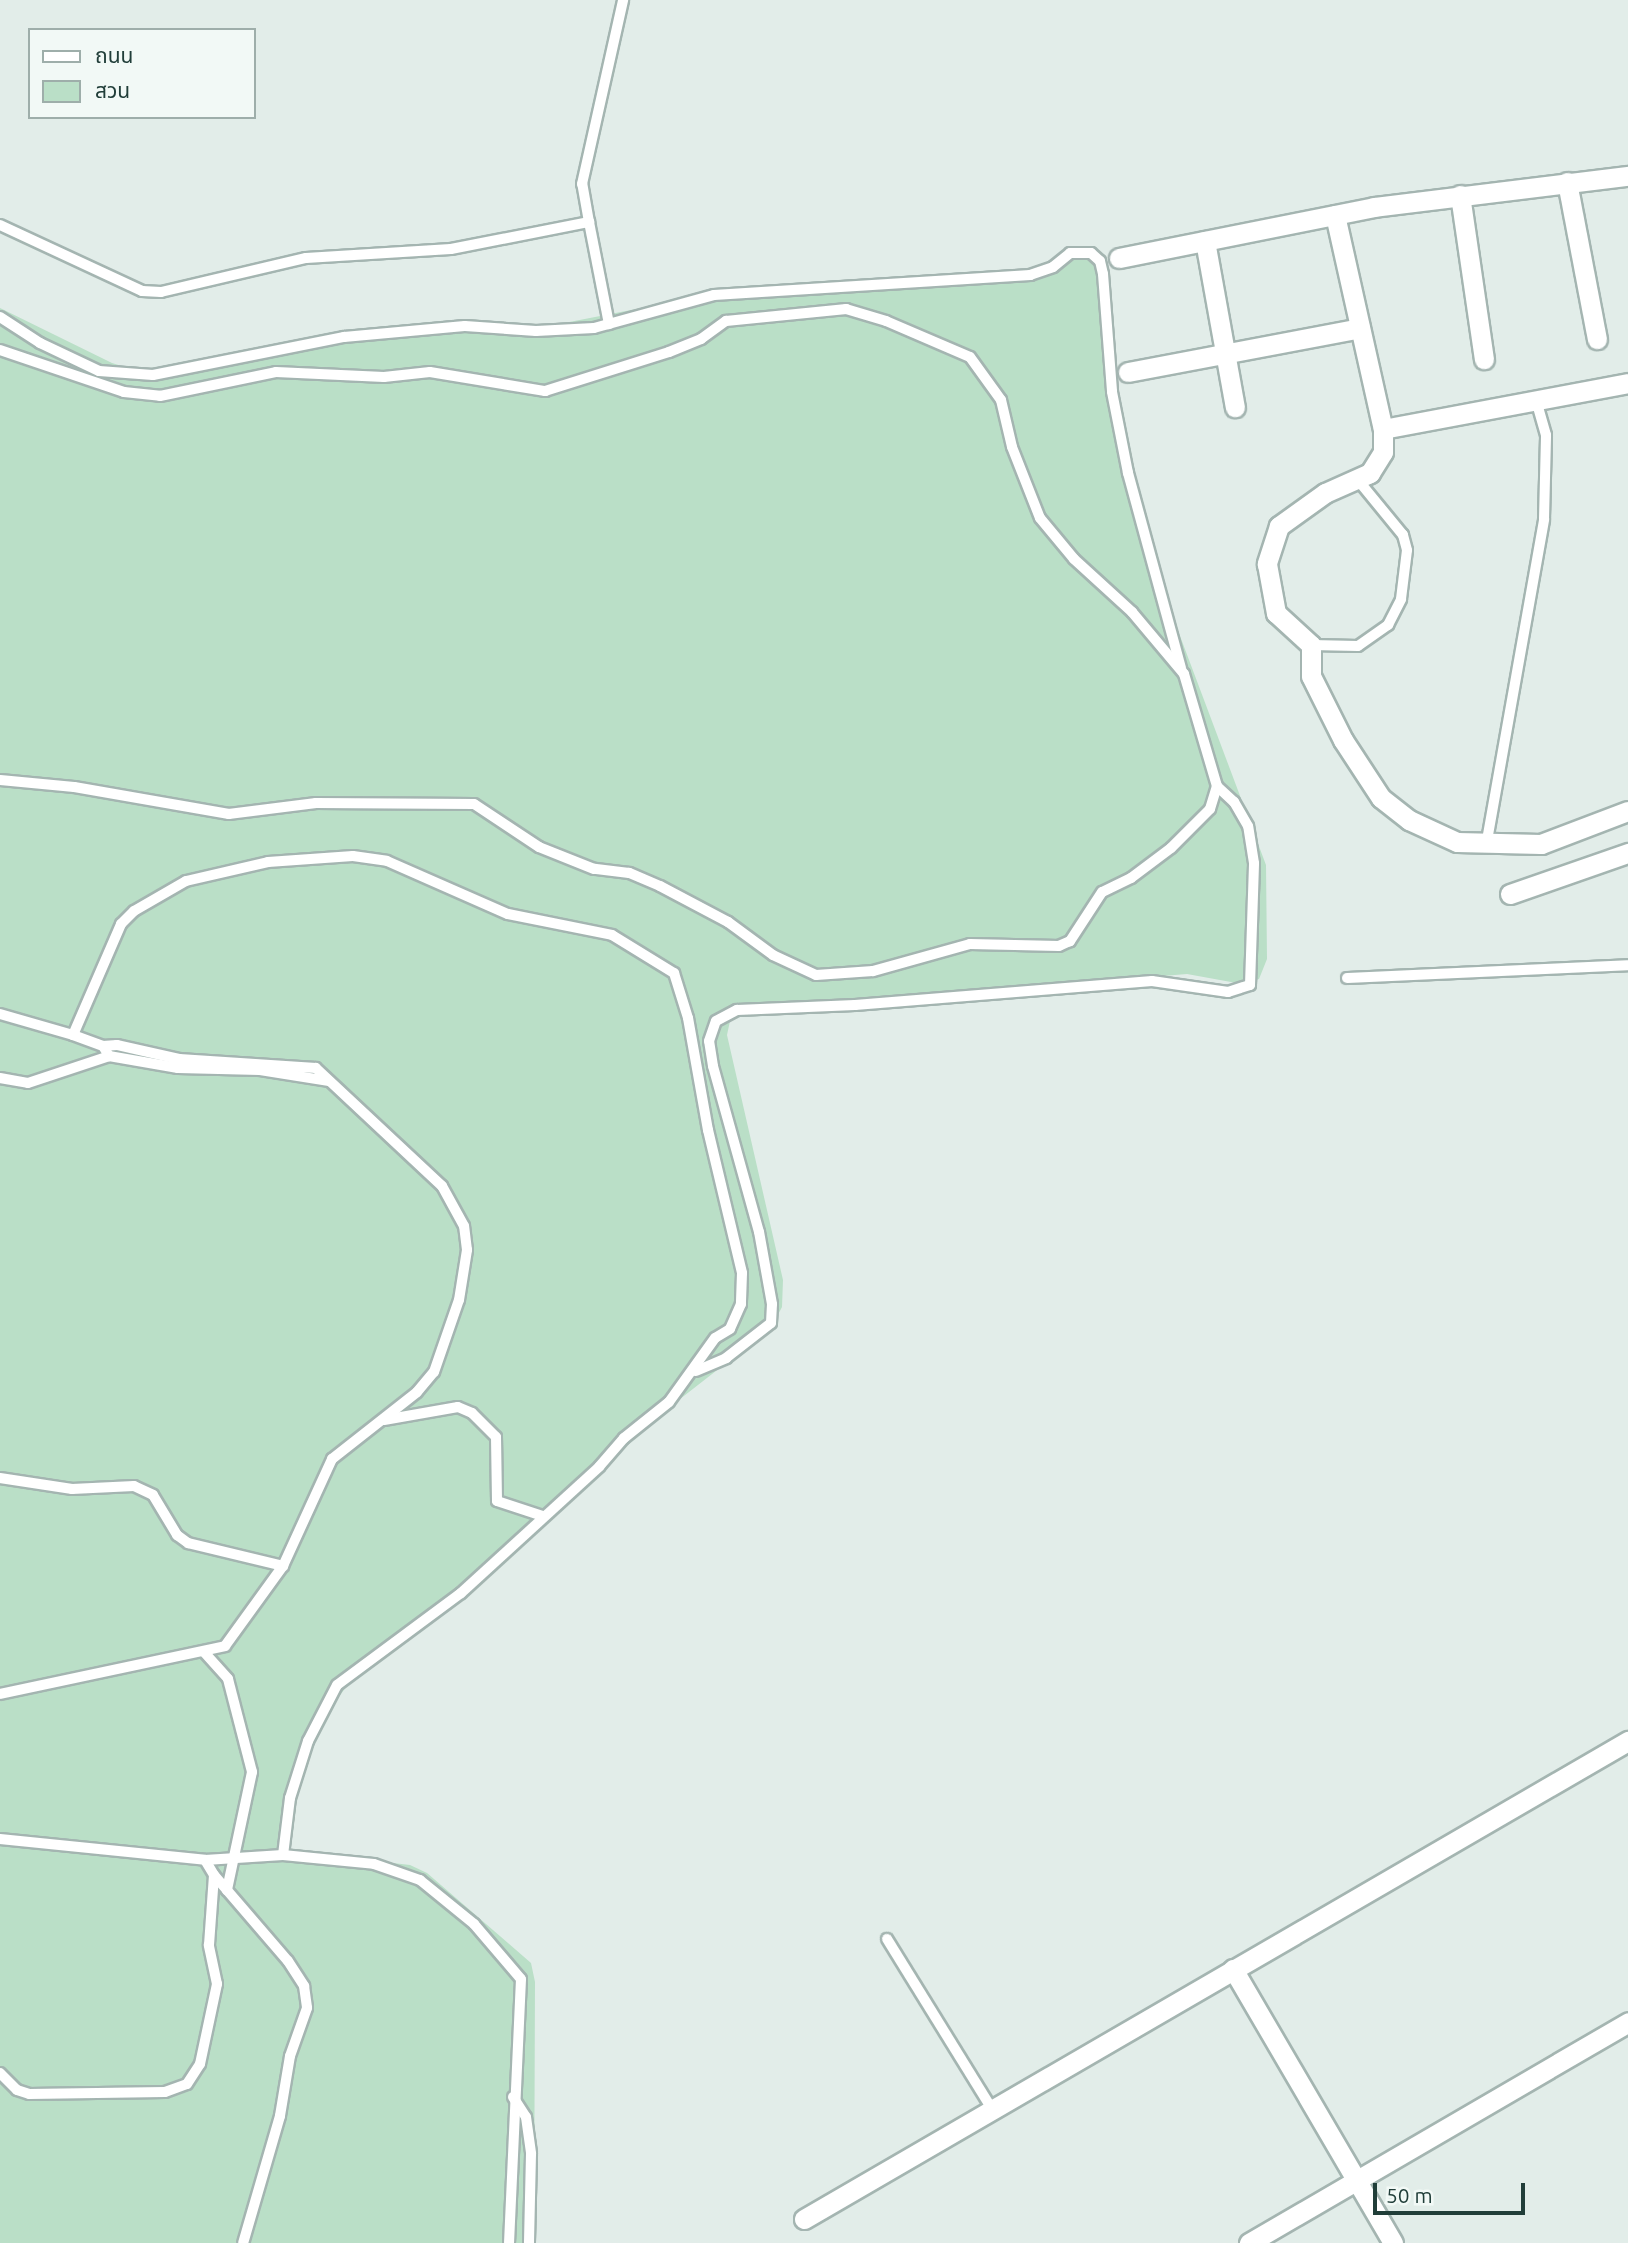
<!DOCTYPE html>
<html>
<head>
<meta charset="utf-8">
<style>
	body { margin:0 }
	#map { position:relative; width:1628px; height:2243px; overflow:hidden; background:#e2ede9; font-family:Ubuntu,"Noto Sans Thai",sans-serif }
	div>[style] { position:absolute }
	.green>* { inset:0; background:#badfc7 }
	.roads { filter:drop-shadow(2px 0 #a4b5b1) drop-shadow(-2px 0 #a4b5b1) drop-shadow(0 2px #a4b5b1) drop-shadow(0 -2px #a4b5b1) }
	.lane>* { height:10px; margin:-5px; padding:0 5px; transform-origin:5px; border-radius:5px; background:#fff }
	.street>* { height:19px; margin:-9.5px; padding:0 9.5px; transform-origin:9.5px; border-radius:9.5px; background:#fff }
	span { translate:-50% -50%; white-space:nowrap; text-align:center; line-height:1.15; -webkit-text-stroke:6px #f2f9f6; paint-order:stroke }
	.legend { position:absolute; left:28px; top:28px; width:228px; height:91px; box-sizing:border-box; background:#f2f9f6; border:2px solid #9eaeaa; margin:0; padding:9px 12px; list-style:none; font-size:21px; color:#213e39 }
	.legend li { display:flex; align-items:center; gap:14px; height:35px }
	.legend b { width:35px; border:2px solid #9eaeaa }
	.scale { position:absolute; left:1373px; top:2183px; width:152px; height:32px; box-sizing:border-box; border:4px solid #213e39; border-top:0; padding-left:9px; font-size:21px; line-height:24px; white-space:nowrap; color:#213e39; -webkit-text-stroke:5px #f2f9f6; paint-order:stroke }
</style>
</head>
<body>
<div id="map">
	<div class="green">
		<i style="clip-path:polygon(1068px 256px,1088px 257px,1099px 274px,1119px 445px,1174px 620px,1266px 865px,1267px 959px,1259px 979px,1242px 984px,1187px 974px,746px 1010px,730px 1021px,727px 1035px,783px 1280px,782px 1307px,771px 1328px,639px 1431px,433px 1623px,362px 1666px,319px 1723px,299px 1777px,289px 1851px,410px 1865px,427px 1873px,531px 1963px,535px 1982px,534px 2243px,0 2243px,0 308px,112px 363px,144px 373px,307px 339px,559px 324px,698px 297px,1026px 275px)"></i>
	</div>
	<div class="roads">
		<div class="lane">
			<i style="left:589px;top:222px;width:104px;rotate:78.9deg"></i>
			<i style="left:0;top:225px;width:157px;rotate:24.9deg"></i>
			<i style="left:142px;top:291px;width:19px;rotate:3deg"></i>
			<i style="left:161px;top:292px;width:149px;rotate:-13.2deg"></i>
			<i style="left:306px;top:258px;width:145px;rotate:-3.6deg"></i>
			<i style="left:451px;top:249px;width:141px;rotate:-11.1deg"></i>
			<i style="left:589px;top:222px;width:39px;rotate:-100deg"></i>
			<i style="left:582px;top:184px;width:189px;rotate:-77.4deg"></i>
			<i style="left:0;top:317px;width:48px;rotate:33deg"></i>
			<i style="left:40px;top:343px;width:65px;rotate:25.4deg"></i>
			<i style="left:99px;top:371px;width:54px;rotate:4.2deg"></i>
			<i style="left:153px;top:375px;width:195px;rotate:-11.3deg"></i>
			<i style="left:344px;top:337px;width:121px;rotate:-5.2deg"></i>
			<i style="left:465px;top:326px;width:71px;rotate:4deg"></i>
			<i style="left:536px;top:331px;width:58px;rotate:-3deg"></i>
			<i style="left:594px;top:328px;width:124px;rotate:-15.4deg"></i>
			<i style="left:714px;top:295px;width:317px;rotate:-3.6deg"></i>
			<i style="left:1030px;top:275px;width:24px;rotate:-19deg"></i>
			<i style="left:1053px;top:267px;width:22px;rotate:-39deg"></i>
			<i style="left:1070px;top:253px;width:21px"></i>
			<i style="left:1091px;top:253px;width:12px;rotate:42deg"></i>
			<i style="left:1100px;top:261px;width:13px;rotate:77deg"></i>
			<i style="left:1103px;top:274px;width:118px;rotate:85.6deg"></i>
			<i style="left:1112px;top:392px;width:83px;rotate:78.8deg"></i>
			<i style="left:1128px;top:473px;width:202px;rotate:74.8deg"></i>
			<i style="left:0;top:350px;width:131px;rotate:18.7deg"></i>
			<i style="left:124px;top:392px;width:36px;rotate:6deg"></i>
			<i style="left:160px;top:396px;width:118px;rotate:-11.7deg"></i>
			<i style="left:276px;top:372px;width:108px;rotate:2.7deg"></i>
			<i style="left:384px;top:377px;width:46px;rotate:-6.2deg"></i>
			<i style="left:430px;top:372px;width:117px;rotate:9.4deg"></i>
			<i style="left:545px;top:391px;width:130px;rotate:-17.5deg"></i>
			<i style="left:669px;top:352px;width:35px;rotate:-22deg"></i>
			<i style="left:701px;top:339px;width:31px;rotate:-36deg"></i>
			<i style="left:726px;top:321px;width:121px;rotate:-5.7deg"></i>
			<i style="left:846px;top:309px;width:42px;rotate:16.7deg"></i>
			<i style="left:886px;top:321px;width:91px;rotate:23.2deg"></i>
			<i style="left:970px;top:357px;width:53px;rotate:54.2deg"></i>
			<i style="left:1001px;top:400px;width:48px;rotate:76.8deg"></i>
			<i style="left:1012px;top:447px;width:76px;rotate:68.5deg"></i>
			<i style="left:1040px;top:518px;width:53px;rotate:50.3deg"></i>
			<i style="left:1074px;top:559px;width:79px;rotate:42.4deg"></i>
			<i style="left:1132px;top:612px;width:81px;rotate:50deg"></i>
			<i style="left:1184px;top:674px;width:117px;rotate:73.6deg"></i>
			<i style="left:1217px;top:786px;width:24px;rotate:107deg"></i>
			<i style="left:1210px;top:809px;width:55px;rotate:135deg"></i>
			<i style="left:1171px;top:848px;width:50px;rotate:143.1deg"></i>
			<i style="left:1131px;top:878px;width:32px;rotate:154deg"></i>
			<i style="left:1102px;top:892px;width:59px;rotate:123.1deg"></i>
			<i style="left:1070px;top:941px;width:12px;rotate:156deg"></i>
			<i style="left:1059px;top:946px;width:89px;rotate:-178.7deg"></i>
			<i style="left:970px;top:944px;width:101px;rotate:164.4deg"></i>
			<i style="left:873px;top:971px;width:57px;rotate:176deg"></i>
			<i style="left:816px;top:975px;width:47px;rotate:-155.1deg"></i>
			<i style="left:773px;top:955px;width:56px;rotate:-143.7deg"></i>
			<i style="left:728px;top:922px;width:77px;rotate:-152.1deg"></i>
			<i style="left:660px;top:886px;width:34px;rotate:-157deg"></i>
			<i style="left:629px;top:873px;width:35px;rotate:-173deg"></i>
			<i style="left:594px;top:869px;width:59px;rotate:-158.2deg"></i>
			<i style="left:539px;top:847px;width:78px;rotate:-146.5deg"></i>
			<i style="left:474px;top:804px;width:158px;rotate:-179.6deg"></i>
			<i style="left:316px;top:803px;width:88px;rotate:172.8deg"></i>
			<i style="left:229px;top:814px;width:157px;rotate:-170.1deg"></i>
			<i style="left:74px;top:787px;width:74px;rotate:-174.6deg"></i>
			<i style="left:1311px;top:645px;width:47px;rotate:1.2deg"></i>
			<i style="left:1358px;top:646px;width:37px;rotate:-35deg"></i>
			<i style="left:1388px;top:625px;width:29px;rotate:-63deg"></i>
			<i style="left:1401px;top:599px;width:49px;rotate:-83deg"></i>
			<i style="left:1407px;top:550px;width:16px;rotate:-105deg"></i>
			<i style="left:1403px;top:535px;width:71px;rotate:-129.3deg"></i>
			<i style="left:1486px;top:846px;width:332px;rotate:-79.9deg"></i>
			<i style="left:1544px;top:519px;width:84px;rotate:-88.6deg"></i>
			<i style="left:1546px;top:435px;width:36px;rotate:-106deg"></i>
			<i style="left:1347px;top:978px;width:281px;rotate:-2.6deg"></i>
			<i style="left:0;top:1014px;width:76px;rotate:16deg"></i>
			<i style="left:103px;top:1046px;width:12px;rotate:59deg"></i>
			<i style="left:109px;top:1056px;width:70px;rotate:9.9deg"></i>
			<i style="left:178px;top:1068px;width:82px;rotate:1.4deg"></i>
			<i style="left:260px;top:1070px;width:70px;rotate:9.1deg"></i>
			<i style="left:0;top:1078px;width:28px;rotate:10deg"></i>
			<i style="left:28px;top:1083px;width:85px;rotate:-18.4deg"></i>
			<i style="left:696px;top:1371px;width:33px;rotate:-23deg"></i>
			<i style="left:726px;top:1358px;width:57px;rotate:-37.9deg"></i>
			<i style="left:771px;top:1323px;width:19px;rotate:-87deg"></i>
			<i style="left:772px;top:1304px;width:73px;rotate:-100.2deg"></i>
			<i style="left:759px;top:1232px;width:172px;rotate:-105.5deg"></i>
			<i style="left:713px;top:1066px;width:25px;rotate:-99deg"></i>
			<i style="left:709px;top:1041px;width:21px;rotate:-71deg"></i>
			<i style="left:716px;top:1021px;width:24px;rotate:-28deg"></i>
			<i style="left:737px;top:1010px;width:118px;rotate:-2.4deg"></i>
			<i style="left:855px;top:1005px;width:298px;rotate:-4.6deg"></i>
			<i style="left:1152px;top:981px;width:77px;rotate:8.2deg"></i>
			<i style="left:1228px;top:992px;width:23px;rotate:-18deg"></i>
			<i style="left:1250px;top:985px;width:122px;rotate:-88.1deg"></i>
			<i style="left:1254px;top:863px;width:37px;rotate:-99deg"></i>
			<i style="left:1248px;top:826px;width:28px;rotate:-120deg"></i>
			<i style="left:1234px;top:802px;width:23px;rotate:-137deg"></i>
			<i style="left:384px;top:1420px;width:75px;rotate:-10deg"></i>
			<i style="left:458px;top:1407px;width:15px;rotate:23deg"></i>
			<i style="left:472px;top:1413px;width:34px;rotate:45deg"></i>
			<i style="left:496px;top:1437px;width:64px;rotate:89.1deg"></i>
			<i style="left:497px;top:1501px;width:48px;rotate:18.1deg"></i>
			<i style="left:0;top:1478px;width:73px;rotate:8.7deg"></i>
			<i style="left:72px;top:1489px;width:62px;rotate:-2.8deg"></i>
			<i style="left:134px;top:1486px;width:21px;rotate:25deg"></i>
			<i style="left:153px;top:1495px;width:47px;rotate:59deg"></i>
			<i style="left:177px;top:1535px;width:14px;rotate:36deg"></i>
			<i style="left:188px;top:1543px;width:98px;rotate:13.6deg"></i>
			<i style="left:204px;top:1652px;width:36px;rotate:48deg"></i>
			<i style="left:228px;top:1679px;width:96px;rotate:75.5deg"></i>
			<i style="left:252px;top:1772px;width:121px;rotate:102deg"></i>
			<i style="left:0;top:1694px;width:230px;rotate:-12deg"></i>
			<i style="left:225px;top:1646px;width:99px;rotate:-54.1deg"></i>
			<i style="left:283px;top:1566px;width:118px;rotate:-65.4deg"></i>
			<i style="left:332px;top:1459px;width:108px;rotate:-38.2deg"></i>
			<i style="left:417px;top:1392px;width:26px;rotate:-50deg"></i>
			<i style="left:434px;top:1372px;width:76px;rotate:-70.9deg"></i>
			<i style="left:459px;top:1300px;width:51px;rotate:-80.9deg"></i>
			<i style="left:467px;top:1250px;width:24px;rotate:-97deg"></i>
			<i style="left:464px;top:1226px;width:46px;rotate:-118.8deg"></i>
			<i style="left:442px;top:1186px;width:173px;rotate:-136.9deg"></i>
			<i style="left:316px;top:1068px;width:137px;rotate:-176.2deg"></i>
			<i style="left:179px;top:1059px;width:64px;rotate:-167.3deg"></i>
			<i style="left:117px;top:1045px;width:14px;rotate:176deg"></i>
			<i style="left:103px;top:1046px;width:32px;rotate:-160deg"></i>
			<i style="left:73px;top:1035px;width:121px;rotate:-66.6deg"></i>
			<i style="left:121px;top:924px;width:18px;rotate:-45deg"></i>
			<i style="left:134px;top:911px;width:60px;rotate:-30deg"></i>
			<i style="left:186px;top:881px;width:84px;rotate:-13deg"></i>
			<i style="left:268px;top:862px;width:85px;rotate:-4deg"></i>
			<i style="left:353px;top:856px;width:34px;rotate:8deg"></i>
			<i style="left:387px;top:861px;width:132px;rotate:23.7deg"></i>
			<i style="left:508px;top:914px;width:106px;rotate:11.4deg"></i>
			<i style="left:612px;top:935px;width:73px;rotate:31.5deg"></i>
			<i style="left:674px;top:973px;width:47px;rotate:72.7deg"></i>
			<i style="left:688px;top:1018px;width:114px;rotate:79.9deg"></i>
			<i style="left:708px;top:1130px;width:147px;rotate:76.6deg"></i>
			<i style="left:742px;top:1273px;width:31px;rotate:92deg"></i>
			<i style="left:741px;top:1304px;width:27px;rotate:114deg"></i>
			<i style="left:730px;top:1329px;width:17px;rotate:149deg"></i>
			<i style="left:715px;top:1338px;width:79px;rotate:125.7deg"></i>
			<i style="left:669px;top:1402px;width:58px;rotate:141.3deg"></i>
			<i style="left:624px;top:1438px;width:38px;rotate:131deg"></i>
			<i style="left:599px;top:1467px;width:187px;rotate:137.6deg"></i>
			<i style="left:461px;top:1593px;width:154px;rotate:143.4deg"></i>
			<i style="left:337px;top:1685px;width:63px;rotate:117.4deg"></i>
			<i style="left:308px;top:1741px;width:60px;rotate:107.5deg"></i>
			<i style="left:290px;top:1798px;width:57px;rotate:97deg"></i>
			<i style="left:283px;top:1855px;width:91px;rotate:5.6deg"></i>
			<i style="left:374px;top:1864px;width:49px;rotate:19.2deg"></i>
			<i style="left:420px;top:1880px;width:70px;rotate:39.2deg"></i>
			<i style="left:474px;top:1924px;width:72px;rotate:49.5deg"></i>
			<i style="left:521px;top:1979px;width:264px;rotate:92.6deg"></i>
			<i style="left:0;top:1839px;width:206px;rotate:5.8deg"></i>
			<i style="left:205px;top:1860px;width:78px;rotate:-3.7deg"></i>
			<i style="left:214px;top:1875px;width:113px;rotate:49.3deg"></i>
			<i style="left:288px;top:1961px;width:30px;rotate:57deg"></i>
			<i style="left:304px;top:1986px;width:22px;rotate:82deg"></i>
			<i style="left:307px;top:2008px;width:51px;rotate:109.5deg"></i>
			<i style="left:290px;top:2056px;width:61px;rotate:99.5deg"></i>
			<i style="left:280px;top:2116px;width:132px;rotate:106.2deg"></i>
			<i style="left:887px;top:1939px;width:200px;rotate:58.3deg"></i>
			<i style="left:0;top:2073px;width:24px;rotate:45deg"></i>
			<i style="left:17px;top:2090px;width:13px;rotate:18deg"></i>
			<i style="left:29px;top:2094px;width:136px;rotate:-0.8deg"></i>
			<i style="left:165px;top:2092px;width:23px;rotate:-20deg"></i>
			<i style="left:187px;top:2084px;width:24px;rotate:-57deg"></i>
			<i style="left:200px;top:2064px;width:82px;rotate:-78deg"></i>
			<i style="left:217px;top:1984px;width:40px;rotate:-102deg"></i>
			<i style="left:209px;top:1945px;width:70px;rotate:-85.9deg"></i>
			<i style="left:214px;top:1875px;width:17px;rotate:-121deg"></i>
			<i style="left:513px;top:2097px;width:24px;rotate:57deg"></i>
			<i style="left:526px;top:2117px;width:37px;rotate:82deg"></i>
			<i style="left:531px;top:2154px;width:89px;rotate:91.3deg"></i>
		</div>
		<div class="street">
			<i style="left:1567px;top:182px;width:160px;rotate:79.2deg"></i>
			<i style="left:1460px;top:195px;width:166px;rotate:81.7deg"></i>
			<i style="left:1335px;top:215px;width:219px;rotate:77.4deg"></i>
			<i style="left:1383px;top:429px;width:23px;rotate:90deg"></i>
			<i style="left:1383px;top:452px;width:25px;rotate:122deg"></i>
			<i style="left:1370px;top:473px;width:49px;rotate:156deg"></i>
			<i style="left:1325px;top:493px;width:57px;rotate:144.3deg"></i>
			<i style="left:1279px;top:526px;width:40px;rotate:108deg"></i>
			<i style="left:1267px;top:564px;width:50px;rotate:79.6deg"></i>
			<i style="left:1276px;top:613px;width:47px;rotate:42.4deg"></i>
			<i style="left:1311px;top:645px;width:31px;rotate:90deg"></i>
			<i style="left:1311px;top:676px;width:72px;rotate:63.4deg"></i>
			<i style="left:1343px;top:740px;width:69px;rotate:56.8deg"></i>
			<i style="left:1381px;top:798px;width:36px;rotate:38deg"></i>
			<i style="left:1409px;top:820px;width:53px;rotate:24.6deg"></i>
			<i style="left:1457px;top:842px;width:84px;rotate:1.4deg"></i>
			<i style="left:1541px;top:844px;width:93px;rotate:-20.8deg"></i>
			<i style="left:1205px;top:241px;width:169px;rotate:79.8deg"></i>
			<i style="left:1119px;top:258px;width:260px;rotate:-11.3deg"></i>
			<i style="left:1374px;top:207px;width:256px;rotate:-7deg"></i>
			<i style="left:1128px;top:372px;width:236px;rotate:-10.7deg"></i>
			<i style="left:1383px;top:429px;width:249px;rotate:-10.6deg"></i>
			<i style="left:1510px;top:894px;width:125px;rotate:-19.2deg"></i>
			<i style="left:1233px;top:1969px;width:317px;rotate:59.7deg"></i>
			<i style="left:804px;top:2219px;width:953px;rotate:-30.12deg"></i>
			<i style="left:1249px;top:2243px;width:439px;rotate:-30.2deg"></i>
		</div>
	</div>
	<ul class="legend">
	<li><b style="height:9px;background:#fff"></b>ถนน</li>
	<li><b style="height:19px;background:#badfc7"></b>สวน</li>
	</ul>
	<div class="scale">50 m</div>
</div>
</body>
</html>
